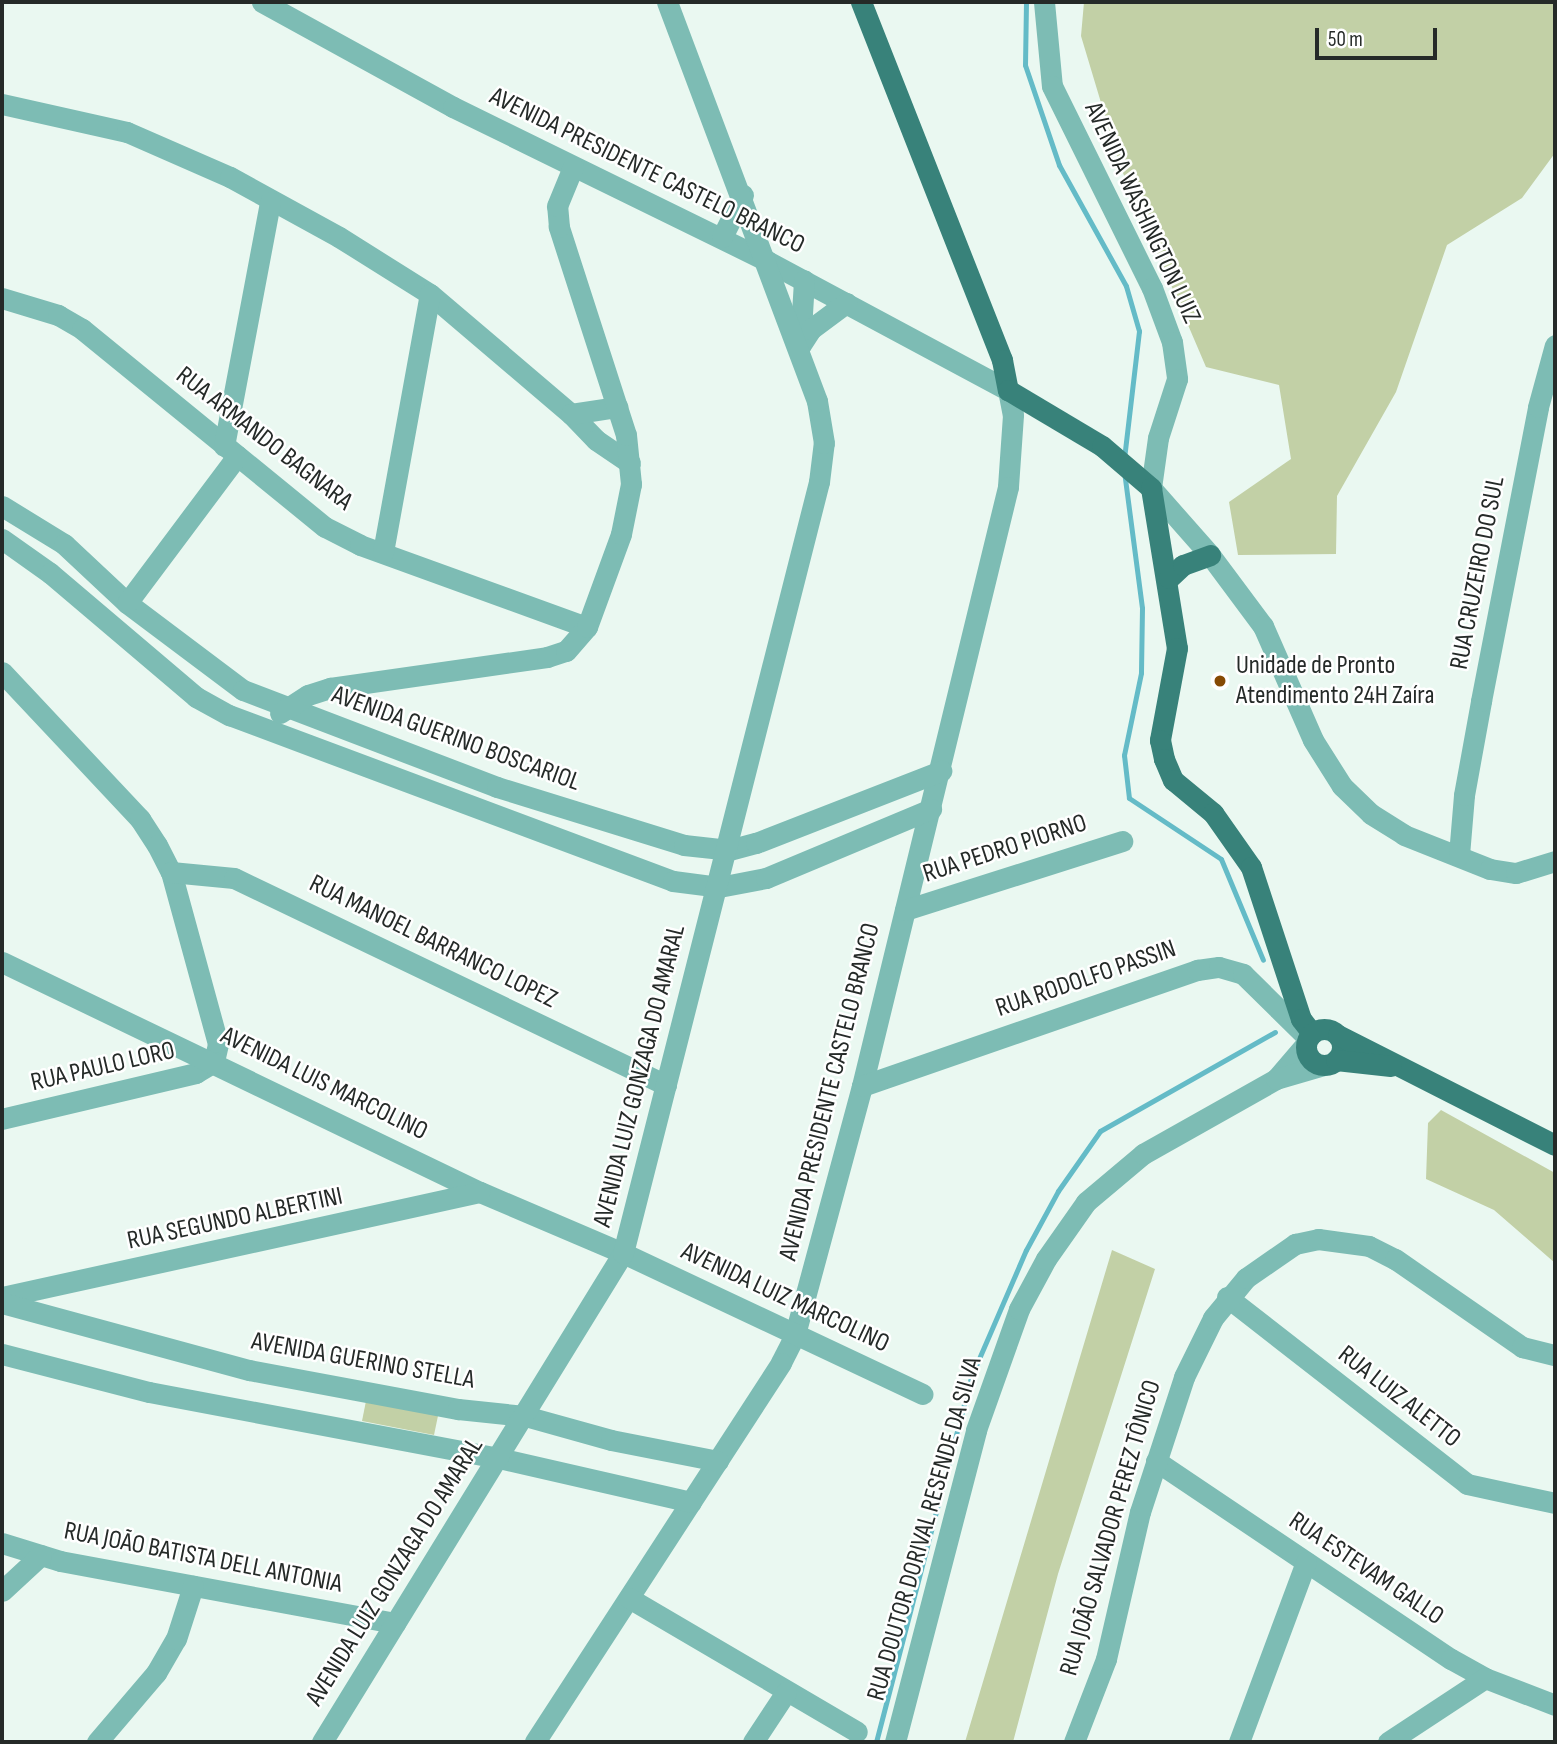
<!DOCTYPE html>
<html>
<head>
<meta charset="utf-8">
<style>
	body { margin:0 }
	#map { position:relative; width:1557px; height:1744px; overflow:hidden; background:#eaf8f1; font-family:"Sofia Sans Condensed",sans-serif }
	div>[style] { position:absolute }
	.green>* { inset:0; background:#c2d0a6 }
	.stream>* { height:5px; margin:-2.5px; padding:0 2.5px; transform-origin:2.5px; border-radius:2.5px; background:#64bbc7 }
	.minor>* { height:21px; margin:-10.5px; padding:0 10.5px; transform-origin:10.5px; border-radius:10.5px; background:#7dbcb4 }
	.major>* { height:21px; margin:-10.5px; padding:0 10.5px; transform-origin:10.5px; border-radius:10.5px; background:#38827a }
	.major>.ring { margin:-10.5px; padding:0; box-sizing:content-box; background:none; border:21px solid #38827a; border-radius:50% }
	.dots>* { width:19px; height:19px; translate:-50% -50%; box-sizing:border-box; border:4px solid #fff; border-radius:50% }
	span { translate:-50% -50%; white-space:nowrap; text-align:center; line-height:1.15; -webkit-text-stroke:5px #fff; paint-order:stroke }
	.street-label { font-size:26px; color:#252a28 }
	.poi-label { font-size:26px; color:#252a28 }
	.left { translate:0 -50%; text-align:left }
	.frame { position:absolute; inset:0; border:4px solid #252a28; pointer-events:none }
	.scale { position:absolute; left:1315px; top:28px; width:122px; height:32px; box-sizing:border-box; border:4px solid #252a28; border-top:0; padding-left:9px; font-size:21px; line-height:24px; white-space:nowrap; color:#252a28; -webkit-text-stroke:5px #fff; paint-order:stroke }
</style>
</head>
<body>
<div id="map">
	<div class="green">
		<i style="clip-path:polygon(1084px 2px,1555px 2px,1555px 153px,1522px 198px,1447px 245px,1396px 392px,1337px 496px,1336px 554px,1238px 555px,1229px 502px,1291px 459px,1279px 385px,1206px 367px,1120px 166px,1081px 36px)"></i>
		<i style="clip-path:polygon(1441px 1110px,1555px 1173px,1555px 1263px,1494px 1210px,1426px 1179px,1428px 1123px)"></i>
		<i style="clip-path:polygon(1112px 1250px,1155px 1269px,1058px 1574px,1013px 1742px,965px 1742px)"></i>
		<i style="clip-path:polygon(367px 1396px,439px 1411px,434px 1435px,362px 1421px)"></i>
	</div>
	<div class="stream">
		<i style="left:1026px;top:2px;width:63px;rotate:90.9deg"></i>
		<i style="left:1025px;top:65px;width:106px;rotate:71.2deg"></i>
		<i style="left:1059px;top:165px;width:138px;rotate:61deg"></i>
		<i style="left:1126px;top:286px;width:47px;rotate:73.9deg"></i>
		<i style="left:1139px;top:331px;width:128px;rotate:96.7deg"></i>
		<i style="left:1124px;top:471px;width:138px;rotate:82.5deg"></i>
		<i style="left:1142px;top:608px;width:65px;rotate:90.9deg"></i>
		<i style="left:1141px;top:673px;width:84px;rotate:101.7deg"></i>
		<i style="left:1124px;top:755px;width:43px;rotate:83.4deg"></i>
		<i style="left:1129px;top:798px;width:110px;rotate:33.5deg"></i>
		<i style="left:1221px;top:859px;width:109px;rotate:67.4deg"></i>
		<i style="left:876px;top:1742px;width:377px;rotate:-75.4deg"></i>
		<i style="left:971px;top:1377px;width:138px;rotate:-66.6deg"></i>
		<i style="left:1026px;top:1250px;width:67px;rotate:-61.5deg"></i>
		<i style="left:1058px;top:1191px;width:73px;rotate:-55deg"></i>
		<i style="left:1100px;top:1131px;width:201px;rotate:-29.5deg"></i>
	</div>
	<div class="minor">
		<i style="left:262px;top:2px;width:218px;rotate:28.8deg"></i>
		<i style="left:453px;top:107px;width:350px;rotate:26.1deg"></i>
		<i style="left:767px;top:261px;width:273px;rotate:28.2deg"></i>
		<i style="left:1008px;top:390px;width:25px;rotate:79deg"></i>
		<i style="left:1013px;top:415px;width:72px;rotate:94deg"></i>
		<i style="left:1008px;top:487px;width:617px;rotate:103.7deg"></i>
		<i style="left:862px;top:1086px;width:258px;rotate:105.1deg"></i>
		<i style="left:795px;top:1335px;width:31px;rotate:117deg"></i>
		<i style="left:781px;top:1363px;width:452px;rotate:123deg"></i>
		<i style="left:1044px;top:2px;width:84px;rotate:84.6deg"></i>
		<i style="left:1052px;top:86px;width:225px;rotate:63.7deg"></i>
		<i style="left:1152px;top:288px;width:58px;rotate:69.7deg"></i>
		<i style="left:1172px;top:342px;width:37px;rotate:82deg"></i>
		<i style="left:1177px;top:379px;width:62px;rotate:107.9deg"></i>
		<i style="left:1158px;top:438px;width:50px;rotate:98deg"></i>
		<i style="left:1151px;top:488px;width:89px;rotate:48.6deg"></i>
		<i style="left:1210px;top:555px;width:89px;rotate:53.3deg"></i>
		<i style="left:1263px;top:626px;width:124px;rotate:66.3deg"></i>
		<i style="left:1313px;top:740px;width:54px;rotate:57.8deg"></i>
		<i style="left:1342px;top:786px;width:40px;rotate:44deg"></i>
		<i style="left:1371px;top:814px;width:39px;rotate:32deg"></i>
		<i style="left:1404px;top:835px;width:92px;rotate:21.6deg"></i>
		<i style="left:1490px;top:869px;width:26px;rotate:9deg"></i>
		<i style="left:1516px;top:873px;width:41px;rotate:-17.1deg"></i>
		<i style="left:2px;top:104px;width:128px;rotate:12.6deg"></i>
		<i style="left:127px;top:132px;width:112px;rotate:23.6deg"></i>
		<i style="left:230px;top:177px;width:124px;rotate:28.8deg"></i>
		<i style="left:339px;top:237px;width:107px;rotate:32.1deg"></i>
		<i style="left:430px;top:294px;width:185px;rotate:40.4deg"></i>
		<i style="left:571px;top:414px;width:36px;rotate:46deg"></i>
		<i style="left:596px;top:440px;width:41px;rotate:34.1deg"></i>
		<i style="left:722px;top:237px;width:47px;rotate:-63.4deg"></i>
		<i style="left:2px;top:298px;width:59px;rotate:16.9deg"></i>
		<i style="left:58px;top:315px;width:28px;rotate:30deg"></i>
		<i style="left:82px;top:329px;width:313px;rotate:39.2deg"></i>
		<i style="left:325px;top:527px;width:39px;rotate:27deg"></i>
		<i style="left:360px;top:545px;width:241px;rotate:19.9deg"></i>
		<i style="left:800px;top:346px;width:66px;rotate:-86.5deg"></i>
		<i style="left:800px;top:346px;width:20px;rotate:-57deg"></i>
		<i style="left:811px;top:329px;width:44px;rotate:-36.6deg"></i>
		<i style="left:571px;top:414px;width:47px;rotate:-8.7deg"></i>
		<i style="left:224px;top:446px;width:248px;rotate:-79.3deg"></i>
		<i style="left:2px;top:506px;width:73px;rotate:31.5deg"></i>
		<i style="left:64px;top:544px;width:86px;rotate:43.1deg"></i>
		<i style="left:127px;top:603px;width:145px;rotate:36.9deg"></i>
		<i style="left:243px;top:690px;width:272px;rotate:20.9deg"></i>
		<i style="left:497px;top:787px;width:196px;rotate:17.2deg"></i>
		<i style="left:684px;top:845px;width:45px;rotate:6.3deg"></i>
		<i style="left:729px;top:850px;width:28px;rotate:-15deg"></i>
		<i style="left:756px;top:843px;width:199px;rotate:-21.3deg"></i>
		<i style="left:2px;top:539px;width:59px;rotate:35.3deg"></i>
		<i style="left:50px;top:573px;width:192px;rotate:40.3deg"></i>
		<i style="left:196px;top:697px;width:38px;rotate:29deg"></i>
		<i style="left:229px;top:715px;width:474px;rotate:20.5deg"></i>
		<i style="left:673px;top:881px;width:46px;rotate:7.4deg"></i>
		<i style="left:719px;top:887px;width:48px;rotate:-10.8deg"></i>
		<i style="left:766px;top:878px;width:179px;rotate:-22.7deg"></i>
		<i style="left:383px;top:552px;width:262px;rotate:-79.7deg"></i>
		<i style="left:127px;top:603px;width:184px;rotate:-53.2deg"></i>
		<i style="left:2px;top:672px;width:202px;rotate:46.8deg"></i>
		<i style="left:140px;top:819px;width:31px;rotate:57deg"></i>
		<i style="left:157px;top:845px;width:30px;rotate:63deg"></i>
		<i style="left:171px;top:872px;width:178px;rotate:74.7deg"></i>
		<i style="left:218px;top:1044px;width:18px;rotate:103deg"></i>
		<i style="left:214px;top:1062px;width:21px;rotate:149deg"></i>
		<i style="left:196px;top:1073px;width:199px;rotate:166.7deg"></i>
		<i style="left:280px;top:713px;width:33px;rotate:-33deg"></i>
		<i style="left:308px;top:695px;width:23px;rotate:-18deg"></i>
		<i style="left:330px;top:688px;width:219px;rotate:-8.1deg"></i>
		<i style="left:547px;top:657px;width:20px;rotate:-18deg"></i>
		<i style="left:566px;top:651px;width:32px;rotate:-49deg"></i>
		<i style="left:587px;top:627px;width:99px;rotate:-69.9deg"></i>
		<i style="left:621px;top:534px;width:51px;rotate:-78.7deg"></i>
		<i style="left:631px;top:484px;width:49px;rotate:-95.8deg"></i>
		<i style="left:626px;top:435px;width:219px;rotate:-107.9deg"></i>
		<i style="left:559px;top:227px;width:21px;rotate:-95deg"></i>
		<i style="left:557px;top:206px;width:42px;rotate:-67.7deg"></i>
		<i style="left:1459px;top:855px;width:60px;rotate:-85.2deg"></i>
		<i style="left:1464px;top:795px;width:96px;rotate:-79.7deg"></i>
		<i style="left:1481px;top:701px;width:299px;rotate:-79deg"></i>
		<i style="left:1538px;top:407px;width:64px;rotate:-74.7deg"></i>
		<i style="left:171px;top:872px;width:63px;rotate:5.4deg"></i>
		<i style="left:234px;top:878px;width:479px;rotate:25.6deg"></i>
		<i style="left:905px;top:910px;width:228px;rotate:-17.6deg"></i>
		<i style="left:2px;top:962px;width:530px;rotate:25.7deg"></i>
		<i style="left:480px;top:1192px;width:155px;rotate:23.1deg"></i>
		<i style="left:623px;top:1253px;width:331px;rotate:25.2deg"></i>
		<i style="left:1276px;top:1079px;width:46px;rotate:-49.4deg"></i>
		<i style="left:862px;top:1086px;width:355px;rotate:-19.1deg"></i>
		<i style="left:1197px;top:970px;width:22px;rotate:-8deg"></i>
		<i style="left:1219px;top:967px;width:25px;rotate:16deg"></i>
		<i style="left:1243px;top:974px;width:91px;rotate:44.6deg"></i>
		<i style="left:2px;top:1297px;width:489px;rotate:-12.4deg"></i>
		<i style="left:1227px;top:1297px;width:304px;rotate:37.9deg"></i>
		<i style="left:1467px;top:1484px;width:90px;rotate:12.2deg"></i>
		<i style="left:2px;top:1303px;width:256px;rotate:15.2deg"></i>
		<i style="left:249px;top:1370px;width:213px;rotate:10.6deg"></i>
		<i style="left:458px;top:1409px;width:67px;rotate:6deg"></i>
		<i style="left:525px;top:1416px;width:89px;rotate:15.6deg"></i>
		<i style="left:611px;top:1440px;width:109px;rotate:11.1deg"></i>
		<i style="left:2px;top:1354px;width:152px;rotate:14.5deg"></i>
		<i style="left:149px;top:1392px;width:356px;rotate:10.7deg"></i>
		<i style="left:499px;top:1458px;width:197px;rotate:12.9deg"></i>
		<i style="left:1156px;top:1461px;width:355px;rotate:33.9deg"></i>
		<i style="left:1451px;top:1659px;width:39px;rotate:29deg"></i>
		<i style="left:1485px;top:1678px;width:75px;rotate:21.1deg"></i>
		<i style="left:2px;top:1543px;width:61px;rotate:17.2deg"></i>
		<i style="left:60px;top:1561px;width:341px;rotate:10.5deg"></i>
		<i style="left:2px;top:1591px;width:53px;rotate:-42.7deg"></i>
		<i style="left:629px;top:1598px;width:264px;rotate:30.4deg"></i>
		<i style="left:97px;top:1742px;width:91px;rotate:-49.5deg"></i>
		<i style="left:156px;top:1673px;width:39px;rotate:-60deg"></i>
		<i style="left:176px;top:1639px;width:56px;rotate:-72.2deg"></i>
		<i style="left:322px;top:1742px;width:574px;rotate:-58.39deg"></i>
		<i style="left:623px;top:1253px;width:796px;rotate:-75.74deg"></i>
		<i style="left:819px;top:482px;width:39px;rotate:-83deg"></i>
		<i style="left:824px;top:443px;width:43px;rotate:-99.5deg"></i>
		<i style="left:817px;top:401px;width:426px;rotate:-110.6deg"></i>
		<i style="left:753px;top:1742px;width:60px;rotate:-56.6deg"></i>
		<i style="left:895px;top:1742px;width:322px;rotate:-75.4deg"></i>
		<i style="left:976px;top:1430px;width:128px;rotate:-70.4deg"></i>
		<i style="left:1019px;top:1309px;width:57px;rotate:-61.6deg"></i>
		<i style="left:1046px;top:1259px;width:70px;rotate:-54.9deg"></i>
		<i style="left:1086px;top:1202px;width:75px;rotate:-40.1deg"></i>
		<i style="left:1143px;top:1154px;width:153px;rotate:-29.4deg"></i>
		<i style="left:1276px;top:1079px;width:50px;rotate:-16.3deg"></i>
		<i style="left:1074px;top:1742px;width:89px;rotate:-68.9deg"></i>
		<i style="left:1106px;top:1659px;width:151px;rotate:-77deg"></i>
		<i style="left:1140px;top:1512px;width:142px;rotate:-71.9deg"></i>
		<i style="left:1184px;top:1377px;width:66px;rotate:-63.8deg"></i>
		<i style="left:1213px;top:1318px;width:52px;rotate:-50.5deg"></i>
		<i style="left:1246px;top:1278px;width:60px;rotate:-34.8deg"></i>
		<i style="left:1295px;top:1244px;width:24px;rotate:-12deg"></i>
		<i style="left:1318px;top:1239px;width:51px;rotate:7.8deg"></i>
		<i style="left:1369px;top:1246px;width:29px;rotate:27deg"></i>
		<i style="left:1395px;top:1259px;width:155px;rotate:34.7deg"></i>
		<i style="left:1522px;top:1347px;width:34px;rotate:14deg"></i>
		<i style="left:1239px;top:1742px;width:192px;rotate:-69.6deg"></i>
		<i style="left:1388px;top:1742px;width:116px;rotate:-33.4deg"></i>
	</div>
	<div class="major">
		<i style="left:861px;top:2px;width:385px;rotate:68.5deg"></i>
		<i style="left:1002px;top:360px;width:31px;rotate:79deg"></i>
		<i style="left:1008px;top:390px;width:109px;rotate:30.8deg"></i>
		<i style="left:1102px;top:446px;width:65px;rotate:40.6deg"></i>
		<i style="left:1151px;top:488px;width:162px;rotate:80.8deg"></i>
		<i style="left:1177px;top:648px;width:94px;rotate:100.5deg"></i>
		<i style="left:1160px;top:740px;width:19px;rotate:78deg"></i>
		<i style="left:1164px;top:759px;width:23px;rotate:67deg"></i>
		<i style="left:1173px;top:780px;width:52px;rotate:39.5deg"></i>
		<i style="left:1213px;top:813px;width:66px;rotate:54.9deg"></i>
		<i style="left:1251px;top:867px;width:160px;rotate:71.8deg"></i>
		<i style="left:1301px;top:1019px;width:18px;rotate:52deg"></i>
		<i style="left:1169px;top:578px;width:19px;rotate:-43deg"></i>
		<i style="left:1183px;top:565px;width:29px;rotate:-20deg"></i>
		<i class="ring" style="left:1306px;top:1029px;width:15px;height:15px"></i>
		<i style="left:1338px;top:1035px;width:243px;rotate:26.9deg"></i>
		<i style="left:1336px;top:1060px;width:55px;rotate:6.2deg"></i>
	</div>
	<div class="dots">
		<i style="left:1220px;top:681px;background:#864a04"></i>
	</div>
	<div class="street-label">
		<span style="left:647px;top:171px;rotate:26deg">AVENIDA PRESIDENTE CASTELO BRANCO</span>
		<span style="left:1142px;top:213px;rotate:65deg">AVENIDA WASHINGTON LUIZ</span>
		<span style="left:264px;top:439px;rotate:38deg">RUA ARMANDO BAGNARA</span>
		<span style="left:1478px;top:573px;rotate:-79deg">RUA CRUZEIRO DO SUL</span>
		<span style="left:456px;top:739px;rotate:20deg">AVENIDA GUERINO BOSCARIOL</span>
		<span style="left:1005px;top:849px;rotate:-18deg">RUA PEDRO PIORNO</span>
		<span style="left:433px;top:942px;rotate:26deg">RUA MANOEL BARRANCO LOPEZ</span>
		<span style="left:1086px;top:979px;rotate:-19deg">RUA RODOLFO PASSIN</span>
		<span style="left:103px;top:1067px;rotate:-13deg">RUA PAULO LORO</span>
		<span style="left:640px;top:1076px;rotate:-76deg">AVENIDA LUIZ GONZAGA DO AMARAL</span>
		<span style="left:324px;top:1084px;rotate:26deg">AVENIDA LUIS MARCOLINO</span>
		<span style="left:830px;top:1092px;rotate:-76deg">AVENIDA PRESIDENTE CASTELO BRANCO</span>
		<span style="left:235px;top:1219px;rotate:-12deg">RUA SEGUNDO ALBERTINI</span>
		<span style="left:785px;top:1298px;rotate:25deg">AVENIDA LUIZ MARCOLINO</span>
		<span style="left:363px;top:1361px;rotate:10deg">AVENIDA GUERINO STELLA</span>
		<span style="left:1399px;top:1397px;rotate:38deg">RUA LUIZ ALETTO</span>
		<span style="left:1111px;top:1528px;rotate:-74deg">RUA JOÃO SALVADOR PEREZ TÔNICO</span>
		<span style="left:925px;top:1529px;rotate:-74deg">RUA DOUTOR DORIVAL RESENDE DA SILVA</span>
		<span style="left:203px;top:1558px;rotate:11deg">RUA JOÃO BATISTA DELL ANTONIA</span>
		<span style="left:1366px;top:1569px;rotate:34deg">RUA ESTEVAM GALLO</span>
		<span style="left:395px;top:1572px;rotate:-58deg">AVENIDA LUIZ GONZAGA DO AMARAL</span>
	</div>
	<div class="poi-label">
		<span class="left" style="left:1236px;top:681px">Unidade de Pronto<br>Atendimento 24H Zaíra</span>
	</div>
	<div class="frame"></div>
	<div class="scale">50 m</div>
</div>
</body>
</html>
